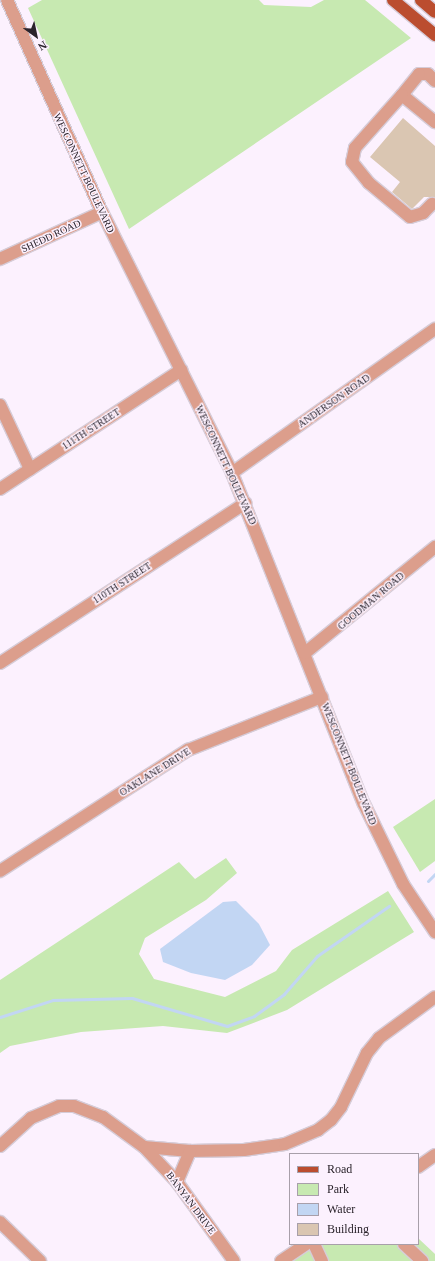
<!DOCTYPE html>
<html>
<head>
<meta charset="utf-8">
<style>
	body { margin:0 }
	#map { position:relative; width:435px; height:1261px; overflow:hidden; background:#fcf1fe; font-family:Georgia,serif }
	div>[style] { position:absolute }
	.green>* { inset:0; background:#c7e9b1 }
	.water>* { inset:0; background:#c2d6f3 }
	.stream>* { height:3px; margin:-1.5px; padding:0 1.5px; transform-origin:1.5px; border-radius:1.5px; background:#c2d6f3 }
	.building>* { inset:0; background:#dac6b2 }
	.roads { filter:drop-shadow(1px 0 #d6ccd8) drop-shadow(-1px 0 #d6ccd8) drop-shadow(0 1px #d6ccd8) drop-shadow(0 -1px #d6ccd8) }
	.minor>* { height:12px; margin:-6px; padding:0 6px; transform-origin:6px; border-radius:6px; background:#dc9e8c }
	.major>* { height:12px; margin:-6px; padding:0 6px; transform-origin:6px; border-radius:6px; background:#bb4d2f }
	span { translate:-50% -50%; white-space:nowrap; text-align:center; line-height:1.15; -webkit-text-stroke:3px #fcf1fe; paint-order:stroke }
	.street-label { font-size:10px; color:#2a232b }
	.legend { position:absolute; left:289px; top:1153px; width:130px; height:92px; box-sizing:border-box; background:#fcf1fe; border:1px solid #a89faa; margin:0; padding:5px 7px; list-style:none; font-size:12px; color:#2a232b }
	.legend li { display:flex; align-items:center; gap:8px; height:20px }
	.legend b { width:20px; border:1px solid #a89faa }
	.north { position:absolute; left:16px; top:16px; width:40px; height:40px; -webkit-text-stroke:3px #fcf1fe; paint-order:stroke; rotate:147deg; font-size:11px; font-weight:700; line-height:16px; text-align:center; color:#2a232b }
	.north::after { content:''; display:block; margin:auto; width:14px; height:18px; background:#2a232b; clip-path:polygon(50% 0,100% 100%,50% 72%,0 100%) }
</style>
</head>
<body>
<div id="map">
	<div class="green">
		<i style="clip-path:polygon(42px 0,259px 0,264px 5px,311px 7px,324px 0,365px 0,411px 38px,129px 229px,28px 8px)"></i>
		<i style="clip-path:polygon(435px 799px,435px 861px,420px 872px,393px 827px)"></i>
		<i style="clip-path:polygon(226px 858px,237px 873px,206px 900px,145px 938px,139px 954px,154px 979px,225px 997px,276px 971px,292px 950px,388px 891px,414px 932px,287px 1010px,227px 1033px,163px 1026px,81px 1032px,10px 1046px,0 1053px,0 980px,179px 862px,195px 879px)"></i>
		<i style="clip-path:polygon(418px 1238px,435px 1254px,435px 1261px,291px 1261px,316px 1244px,418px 1244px)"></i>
	</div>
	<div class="water">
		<i style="clip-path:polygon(236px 901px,259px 924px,270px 945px,252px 965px,225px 980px,191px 973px,163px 962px,160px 949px,223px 902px)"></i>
	</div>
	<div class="stream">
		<i style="left:428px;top:881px;width:10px;rotate:-45deg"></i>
		<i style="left:0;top:1017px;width:56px;rotate:-17.8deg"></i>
		<i style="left:53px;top:1000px;width:79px;rotate:-1.5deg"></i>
		<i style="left:132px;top:998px;width:99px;rotate:16.4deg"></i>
		<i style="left:227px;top:1026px;width:29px;rotate:-20deg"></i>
		<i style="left:254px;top:1016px;width:37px;rotate:-36deg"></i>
		<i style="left:284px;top:994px;width:50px;rotate:-49deg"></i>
		<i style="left:317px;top:956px;width:88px;rotate:-34.8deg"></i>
	</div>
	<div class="building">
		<i style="clip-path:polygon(403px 118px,435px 146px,435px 197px,424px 197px,412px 209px,392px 192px,400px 182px,370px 157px)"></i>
	</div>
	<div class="roads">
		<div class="minor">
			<i style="left:7px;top:0;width:232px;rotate:65.9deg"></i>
			<i style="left:102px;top:212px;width:292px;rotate:63.5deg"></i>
			<i style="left:232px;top:473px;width:356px;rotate:68.3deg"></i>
			<i style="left:364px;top:804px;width:89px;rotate:64deg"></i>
			<i style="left:403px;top:884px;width:58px;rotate:56.3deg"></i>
			<i style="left:435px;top:81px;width:10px;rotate:-135deg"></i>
			<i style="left:428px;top:74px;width:9px;rotate:180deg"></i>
			<i style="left:419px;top:74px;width:27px;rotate:129deg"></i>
			<i style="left:402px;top:95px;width:43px;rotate:39.3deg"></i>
			<i style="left:402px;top:95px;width:71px;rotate:131.6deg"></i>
			<i style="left:355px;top:148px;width:14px;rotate:102deg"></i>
			<i style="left:352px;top:162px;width:27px;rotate:51deg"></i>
			<i style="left:369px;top:183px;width:53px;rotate:39.7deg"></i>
			<i style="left:410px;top:217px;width:14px;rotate:-17deg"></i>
			<i style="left:423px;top:213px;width:13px;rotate:-45deg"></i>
			<i style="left:0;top:259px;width:112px;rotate:-24.7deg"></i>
			<i style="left:0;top:405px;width:71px;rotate:64.9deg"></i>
			<i style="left:232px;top:473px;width:249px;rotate:-35.4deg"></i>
			<i style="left:0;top:489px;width:217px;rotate:-33.3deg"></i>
			<i style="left:305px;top:653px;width:168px;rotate:-39.2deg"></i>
			<i style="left:0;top:663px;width:293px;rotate:-33.1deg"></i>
			<i style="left:0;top:871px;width:224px;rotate:-32.8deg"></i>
			<i style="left:188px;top:750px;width:144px;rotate:-21.6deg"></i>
			<i style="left:0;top:1146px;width:42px;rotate:-42.1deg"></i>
			<i style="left:31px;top:1118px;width:30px;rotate:-23deg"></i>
			<i style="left:59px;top:1106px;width:15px"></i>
			<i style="left:74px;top:1106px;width:31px;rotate:21deg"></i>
			<i style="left:103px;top:1117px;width:51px;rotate:36.2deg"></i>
			<i style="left:144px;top:1147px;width:46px;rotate:5deg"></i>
			<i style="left:190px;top:1151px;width:54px;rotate:-1.1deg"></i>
			<i style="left:244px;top:1150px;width:41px;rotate:-8.3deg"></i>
			<i style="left:285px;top:1144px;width:36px;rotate:-23deg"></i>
			<i style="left:318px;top:1130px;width:16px;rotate:-38deg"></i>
			<i style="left:331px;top:1120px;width:16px;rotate:-52deg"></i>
			<i style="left:341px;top:1107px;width:60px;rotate:-64.3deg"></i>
			<i style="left:367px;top:1053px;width:19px;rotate:-51deg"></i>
			<i style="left:379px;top:1038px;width:69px;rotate:-36.2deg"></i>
			<i style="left:144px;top:1147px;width:48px;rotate:46.7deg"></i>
			<i style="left:177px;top:1182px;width:97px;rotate:54.2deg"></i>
			<i style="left:418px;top:1167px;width:21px;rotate:-35deg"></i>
			<i style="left:177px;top:1182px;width:34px;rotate:-67deg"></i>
			<i style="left:0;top:1222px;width:56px;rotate:44.3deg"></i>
			<i style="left:314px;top:1244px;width:19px;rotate:65deg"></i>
			<i style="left:404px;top:1244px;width:25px;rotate:43deg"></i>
			<i style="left:281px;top:1261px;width:30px;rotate:-34deg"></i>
		</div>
		<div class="major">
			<i style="left:393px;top:0;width:55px;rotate:39.8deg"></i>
			<i style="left:421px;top:0;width:18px;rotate:41deg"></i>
		</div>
	</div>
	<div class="street-label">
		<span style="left:84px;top:173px;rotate:65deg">WESCONNETT BOULEVARD</span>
		<span style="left:51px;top:236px;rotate:-25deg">SHEDD ROAD</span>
		<span style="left:334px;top:401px;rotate:-35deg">ANDERSON ROAD</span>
		<span style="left:91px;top:429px;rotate:-33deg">111TH STREET</span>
		<span style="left:226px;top:465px;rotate:65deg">WESCONNETT BOULEVARD</span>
		<span style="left:122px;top:583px;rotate:-33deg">110TH STREET</span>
		<span style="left:371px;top:601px;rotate:-40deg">GOODMAN ROAD</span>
		<span style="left:349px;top:764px;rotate:68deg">WESCONNETT BOULEVARD</span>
		<span style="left:155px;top:772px;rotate:-32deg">OAKLANE DRIVE</span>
		<span style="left:191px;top:1203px;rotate:53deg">BANYAN DRIVE</span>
	</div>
	<ul class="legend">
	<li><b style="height:5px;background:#bb4d2f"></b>Road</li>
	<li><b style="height:11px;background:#c7e9b1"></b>Park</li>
	<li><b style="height:11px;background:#c2d6f3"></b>Water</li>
	<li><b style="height:11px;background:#dac6b2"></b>Building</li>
	</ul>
	<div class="north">N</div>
</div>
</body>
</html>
